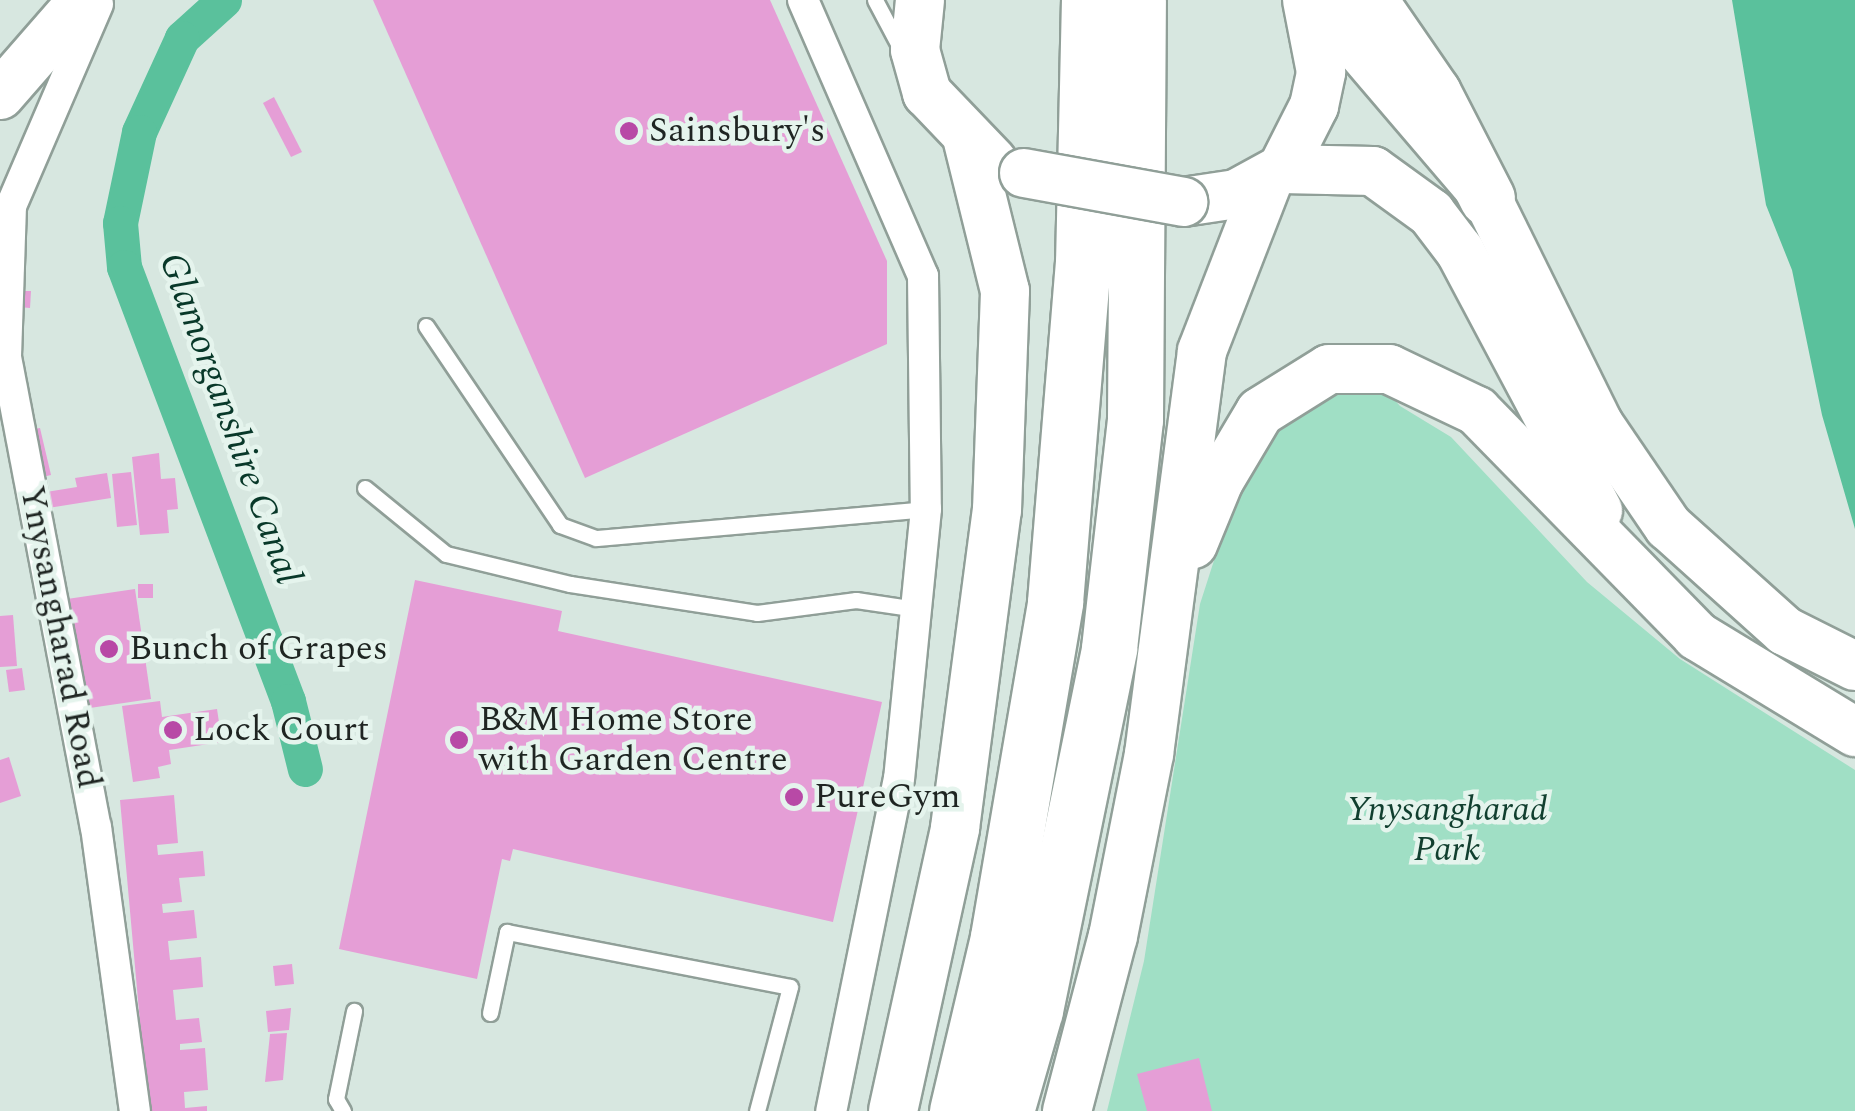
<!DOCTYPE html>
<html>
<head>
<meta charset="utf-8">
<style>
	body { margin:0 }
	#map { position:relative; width:1855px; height:1111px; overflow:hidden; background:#d7e7e0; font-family:Spectral,serif }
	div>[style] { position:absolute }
	.green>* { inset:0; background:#a0dfc5 }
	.water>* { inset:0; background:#5ac19c }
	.canal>* { height:35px; margin:-17.5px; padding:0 17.5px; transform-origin:17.5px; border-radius:17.5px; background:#5ac19c }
	.building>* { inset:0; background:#e59ed6 }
	.roads { filter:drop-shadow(2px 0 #909f98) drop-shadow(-2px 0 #909f98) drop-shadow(0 2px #909f98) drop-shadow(0 -2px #909f98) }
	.lane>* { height:15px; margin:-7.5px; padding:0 7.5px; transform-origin:7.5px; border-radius:7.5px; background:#fff }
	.street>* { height:30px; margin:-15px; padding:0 15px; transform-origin:15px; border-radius:15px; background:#fff }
	.primary>* { height:48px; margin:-24px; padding:0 24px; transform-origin:24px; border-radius:24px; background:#fff }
	.highway>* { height:55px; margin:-27.5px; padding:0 27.5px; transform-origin:27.5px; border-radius:27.5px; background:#fff }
	.bridges { filter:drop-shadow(2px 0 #909f98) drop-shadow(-2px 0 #909f98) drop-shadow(0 2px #909f98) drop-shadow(0 -2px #909f98) }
	.primary-bridge>* { height:48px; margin:-24px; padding:0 24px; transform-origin:24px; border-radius:24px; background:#fff }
	.dots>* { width:28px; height:28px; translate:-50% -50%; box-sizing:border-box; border:5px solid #e5f4ed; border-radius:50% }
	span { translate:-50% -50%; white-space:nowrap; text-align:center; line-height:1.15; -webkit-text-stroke:9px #e5f4ed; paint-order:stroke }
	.poi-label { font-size:35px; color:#1f2522 }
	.left { translate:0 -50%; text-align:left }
	.street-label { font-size:35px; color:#1f2522 }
	.park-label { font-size:35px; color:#113f2f; font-style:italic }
	.water-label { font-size:38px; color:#083829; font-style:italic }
</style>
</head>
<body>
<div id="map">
	<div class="green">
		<i style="clip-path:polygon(1384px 388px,1400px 406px,1451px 437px,1587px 582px,1680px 659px,1855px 770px,1855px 1111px,1107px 1111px,1144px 961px,1200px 604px,1227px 520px,1251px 458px,1308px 395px)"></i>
	</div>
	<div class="water">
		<i style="clip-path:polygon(1732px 0,1855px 0,1855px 529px,1822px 415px,1792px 270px,1766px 205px)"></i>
	</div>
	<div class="canal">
		<i style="left:224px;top:0;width:57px;rotate:137.9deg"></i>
		<i style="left:182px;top:38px;width:103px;rotate:114.6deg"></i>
		<i style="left:139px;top:132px;width:93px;rotate:101.8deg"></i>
		<i style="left:120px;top:223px;width:44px;rotate:84.8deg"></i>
		<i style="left:124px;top:267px;width:464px;rotate:69.3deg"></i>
		<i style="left:288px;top:701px;width:70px;rotate:76deg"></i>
	</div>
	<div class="building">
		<i style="clip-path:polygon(373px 0,770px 0,887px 261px,887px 344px,585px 478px)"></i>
		<i style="clip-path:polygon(274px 97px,302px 152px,291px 157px,263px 103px)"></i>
		<i style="clip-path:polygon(21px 291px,31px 291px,30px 308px,19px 307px)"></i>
		<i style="clip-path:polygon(40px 428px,51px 475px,34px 479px,23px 431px)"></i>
		<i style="clip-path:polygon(159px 453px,161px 479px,175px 478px,178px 509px,167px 510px,169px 533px,140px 535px,132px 457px)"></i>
		<i style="clip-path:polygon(131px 472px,137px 525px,117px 527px,112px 474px)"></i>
		<i style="clip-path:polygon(107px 473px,111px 498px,42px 509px,40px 493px,77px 487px,75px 478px)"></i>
		<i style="clip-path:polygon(415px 580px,562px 611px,558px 631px,882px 702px,833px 922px,513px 849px,510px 861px,502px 859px,477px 979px,339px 949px)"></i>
		<i style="clip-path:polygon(138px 584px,153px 584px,153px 598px,138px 598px)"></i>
		<i style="clip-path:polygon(135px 589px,151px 699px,83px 709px,67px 599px)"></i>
		<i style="clip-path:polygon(13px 615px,17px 666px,0 667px,0 616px)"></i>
		<i style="clip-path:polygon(22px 668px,25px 690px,9px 692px,6px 670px)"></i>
		<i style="clip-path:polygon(160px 701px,162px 717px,217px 709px,222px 742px,169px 750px,171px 764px,158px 767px,160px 778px,133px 782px,122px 706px)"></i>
		<i style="clip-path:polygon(9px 757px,21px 796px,0 803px,0 760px)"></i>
		<i style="clip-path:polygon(174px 795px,178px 843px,157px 845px,158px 855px,203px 851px,205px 876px,179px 878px,182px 902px,162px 904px,163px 913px,194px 910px,197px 938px,168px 941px,170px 960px,201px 957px,203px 987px,173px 990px,176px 1020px,199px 1018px,202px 1042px,180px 1044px,180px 1050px,205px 1048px,208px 1090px,184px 1092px,185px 1108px,207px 1106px,207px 1111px,148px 1111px,120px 800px)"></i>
		<i style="clip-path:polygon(292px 964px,294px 984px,275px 986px,273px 966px)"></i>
		<i style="clip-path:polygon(291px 1008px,289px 1030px,268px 1032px,266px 1011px)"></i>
		<i style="clip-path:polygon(287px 1033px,283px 1080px,265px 1082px,270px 1034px)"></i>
		<i style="clip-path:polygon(1199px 1058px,1212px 1111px,1147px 1111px,1137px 1074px)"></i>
	</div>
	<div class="roads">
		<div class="lane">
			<i style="left:875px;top:0;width:58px;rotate:62.1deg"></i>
			<i style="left:426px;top:326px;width:240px;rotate:56deg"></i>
			<i style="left:560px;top:525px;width:38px;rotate:20deg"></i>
			<i style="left:596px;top:538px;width:331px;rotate:-5deg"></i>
			<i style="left:365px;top:488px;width:104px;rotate:39.2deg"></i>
			<i style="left:446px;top:554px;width:128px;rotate:13.6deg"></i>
			<i style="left:570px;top:584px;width:189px;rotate:8.8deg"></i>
			<i style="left:757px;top:613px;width:100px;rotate:-7.5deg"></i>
			<i style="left:856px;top:600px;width:62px;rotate:8.4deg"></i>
			<i style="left:490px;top:1013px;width:83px;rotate:-78.1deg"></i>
			<i style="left:507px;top:932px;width:288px;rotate:11deg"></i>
			<i style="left:790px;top:987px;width:128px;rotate:104.9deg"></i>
			<i style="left:343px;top:1111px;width:14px;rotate:-120deg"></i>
			<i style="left:336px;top:1099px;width:90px;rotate:-78.4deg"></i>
		</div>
		<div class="street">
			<i style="left:803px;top:0;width:301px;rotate:66.5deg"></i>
			<i style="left:923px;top:276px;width:233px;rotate:89.3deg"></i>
			<i style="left:926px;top:509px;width:270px;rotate:95.7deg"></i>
			<i style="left:899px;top:778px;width:340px;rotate:101.5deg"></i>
			<i style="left:98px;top:4px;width:220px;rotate:113.3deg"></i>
			<i style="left:11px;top:206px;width:151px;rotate:91.9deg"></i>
			<i style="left:6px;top:357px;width:479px;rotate:79.2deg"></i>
			<i style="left:96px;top:827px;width:287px;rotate:82.2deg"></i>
		</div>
		<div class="primary">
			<i style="left:920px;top:0;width:50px;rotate:95.7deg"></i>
			<i style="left:915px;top:50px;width:45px;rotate:74.4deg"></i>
			<i style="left:927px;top:93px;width:95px;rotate:46.3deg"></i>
			<i style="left:1318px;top:0;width:260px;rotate:49.5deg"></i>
			<i style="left:1487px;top:198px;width:251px;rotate:63.7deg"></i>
			<i style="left:1598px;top:423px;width:125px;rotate:55.8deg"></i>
			<i style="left:1668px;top:526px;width:157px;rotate:41.9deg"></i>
			<i style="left:1785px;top:631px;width:78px;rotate:26.6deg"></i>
			<i style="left:0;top:95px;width:126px;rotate:-48.9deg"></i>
			<i style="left:1282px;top:169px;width:91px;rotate:1.3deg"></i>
			<i style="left:1373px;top:171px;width:72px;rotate:35.9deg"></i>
			<i style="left:1431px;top:213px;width:48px;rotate:52.7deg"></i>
			<i style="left:1460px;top:251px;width:294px;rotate:62deg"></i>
			<i style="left:1183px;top:202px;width:54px;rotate:-8.6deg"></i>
			<i style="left:1236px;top:194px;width:52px;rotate:-28.5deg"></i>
			<i style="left:1282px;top:169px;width:71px;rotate:-63.1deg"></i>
			<i style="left:1314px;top:106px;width:35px;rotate:-78deg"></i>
			<i style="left:1321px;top:72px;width:73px;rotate:-101deg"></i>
			<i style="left:1193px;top:544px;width:68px;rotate:-67.6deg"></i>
			<i style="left:1219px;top:481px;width:80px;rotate:-59.3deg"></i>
			<i style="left:1260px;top:412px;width:81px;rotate:-31.9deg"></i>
			<i style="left:1329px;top:369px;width:60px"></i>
			<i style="left:1389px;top:369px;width:98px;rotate:25.5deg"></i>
			<i style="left:1477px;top:411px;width:315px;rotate:45.6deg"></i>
			<i style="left:1697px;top:636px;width:185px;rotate:31.3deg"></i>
			<i style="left:893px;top:1111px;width:290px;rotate:-77.6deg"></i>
			<i style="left:955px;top:828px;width:321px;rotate:-82.5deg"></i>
			<i style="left:997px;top:510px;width:219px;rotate:-87.9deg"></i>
			<i style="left:1005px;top:291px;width:154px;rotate:-103.9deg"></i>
			<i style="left:1067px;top:1111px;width:181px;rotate:-75.3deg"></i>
			<i style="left:1113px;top:936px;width:186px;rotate:-78.8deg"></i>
			<i style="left:1149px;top:754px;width:406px;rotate:-82.5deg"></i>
			<i style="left:1202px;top:351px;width:186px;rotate:-68.8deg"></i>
		</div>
		<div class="highway">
			<i style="left:1369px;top:0;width:113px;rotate:55.5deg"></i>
			<i style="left:1433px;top:93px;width:118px;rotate:62.8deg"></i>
			<i style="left:957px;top:1111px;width:179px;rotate:-76.7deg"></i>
			<i style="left:998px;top:937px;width:340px;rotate:-80.3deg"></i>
			<i style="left:1055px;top:602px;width:340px;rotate:-85.3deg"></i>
			<i style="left:1083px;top:263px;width:263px;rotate:-88.7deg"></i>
			<i style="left:1006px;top:1111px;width:105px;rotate:-74deg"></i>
			<i style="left:1035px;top:1010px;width:369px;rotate:-78.4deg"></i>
			<i style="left:1109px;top:648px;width:230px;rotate:-83.5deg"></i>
			<i style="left:1135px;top:419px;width:419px;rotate:-89.6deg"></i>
		</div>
	</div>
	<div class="bridges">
		<div class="primary-bridge">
			<i style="left:1024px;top:173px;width:162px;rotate:10.3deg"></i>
		</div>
	</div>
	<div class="dots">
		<i style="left:629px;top:131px;background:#b849a6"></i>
		<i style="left:109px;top:649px;background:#b849a6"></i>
		<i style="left:173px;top:730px;background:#b849a6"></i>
		<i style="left:459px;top:740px;background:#b849a6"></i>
		<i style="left:794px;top:797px;background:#b849a6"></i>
	</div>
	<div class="poi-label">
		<span class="left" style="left:649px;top:131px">Sainsbury's</span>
		<span class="left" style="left:129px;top:649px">Bunch of Grapes</span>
		<span class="left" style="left:479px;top:740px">B&amp;M Home Store<br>with Garden Centre</span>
		<span class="left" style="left:193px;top:730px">Lock Court</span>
		<span class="left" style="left:814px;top:797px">PureGym</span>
	</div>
	<div class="street-label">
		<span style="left:60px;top:637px;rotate:79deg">Ynysangharad Road</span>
	</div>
	<div class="park-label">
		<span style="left:1447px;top:830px">Ynysangharad<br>Park</span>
	</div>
	<div class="water-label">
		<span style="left:229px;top:419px;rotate:70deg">Glamorganshire Canal</span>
	</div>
</div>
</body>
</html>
